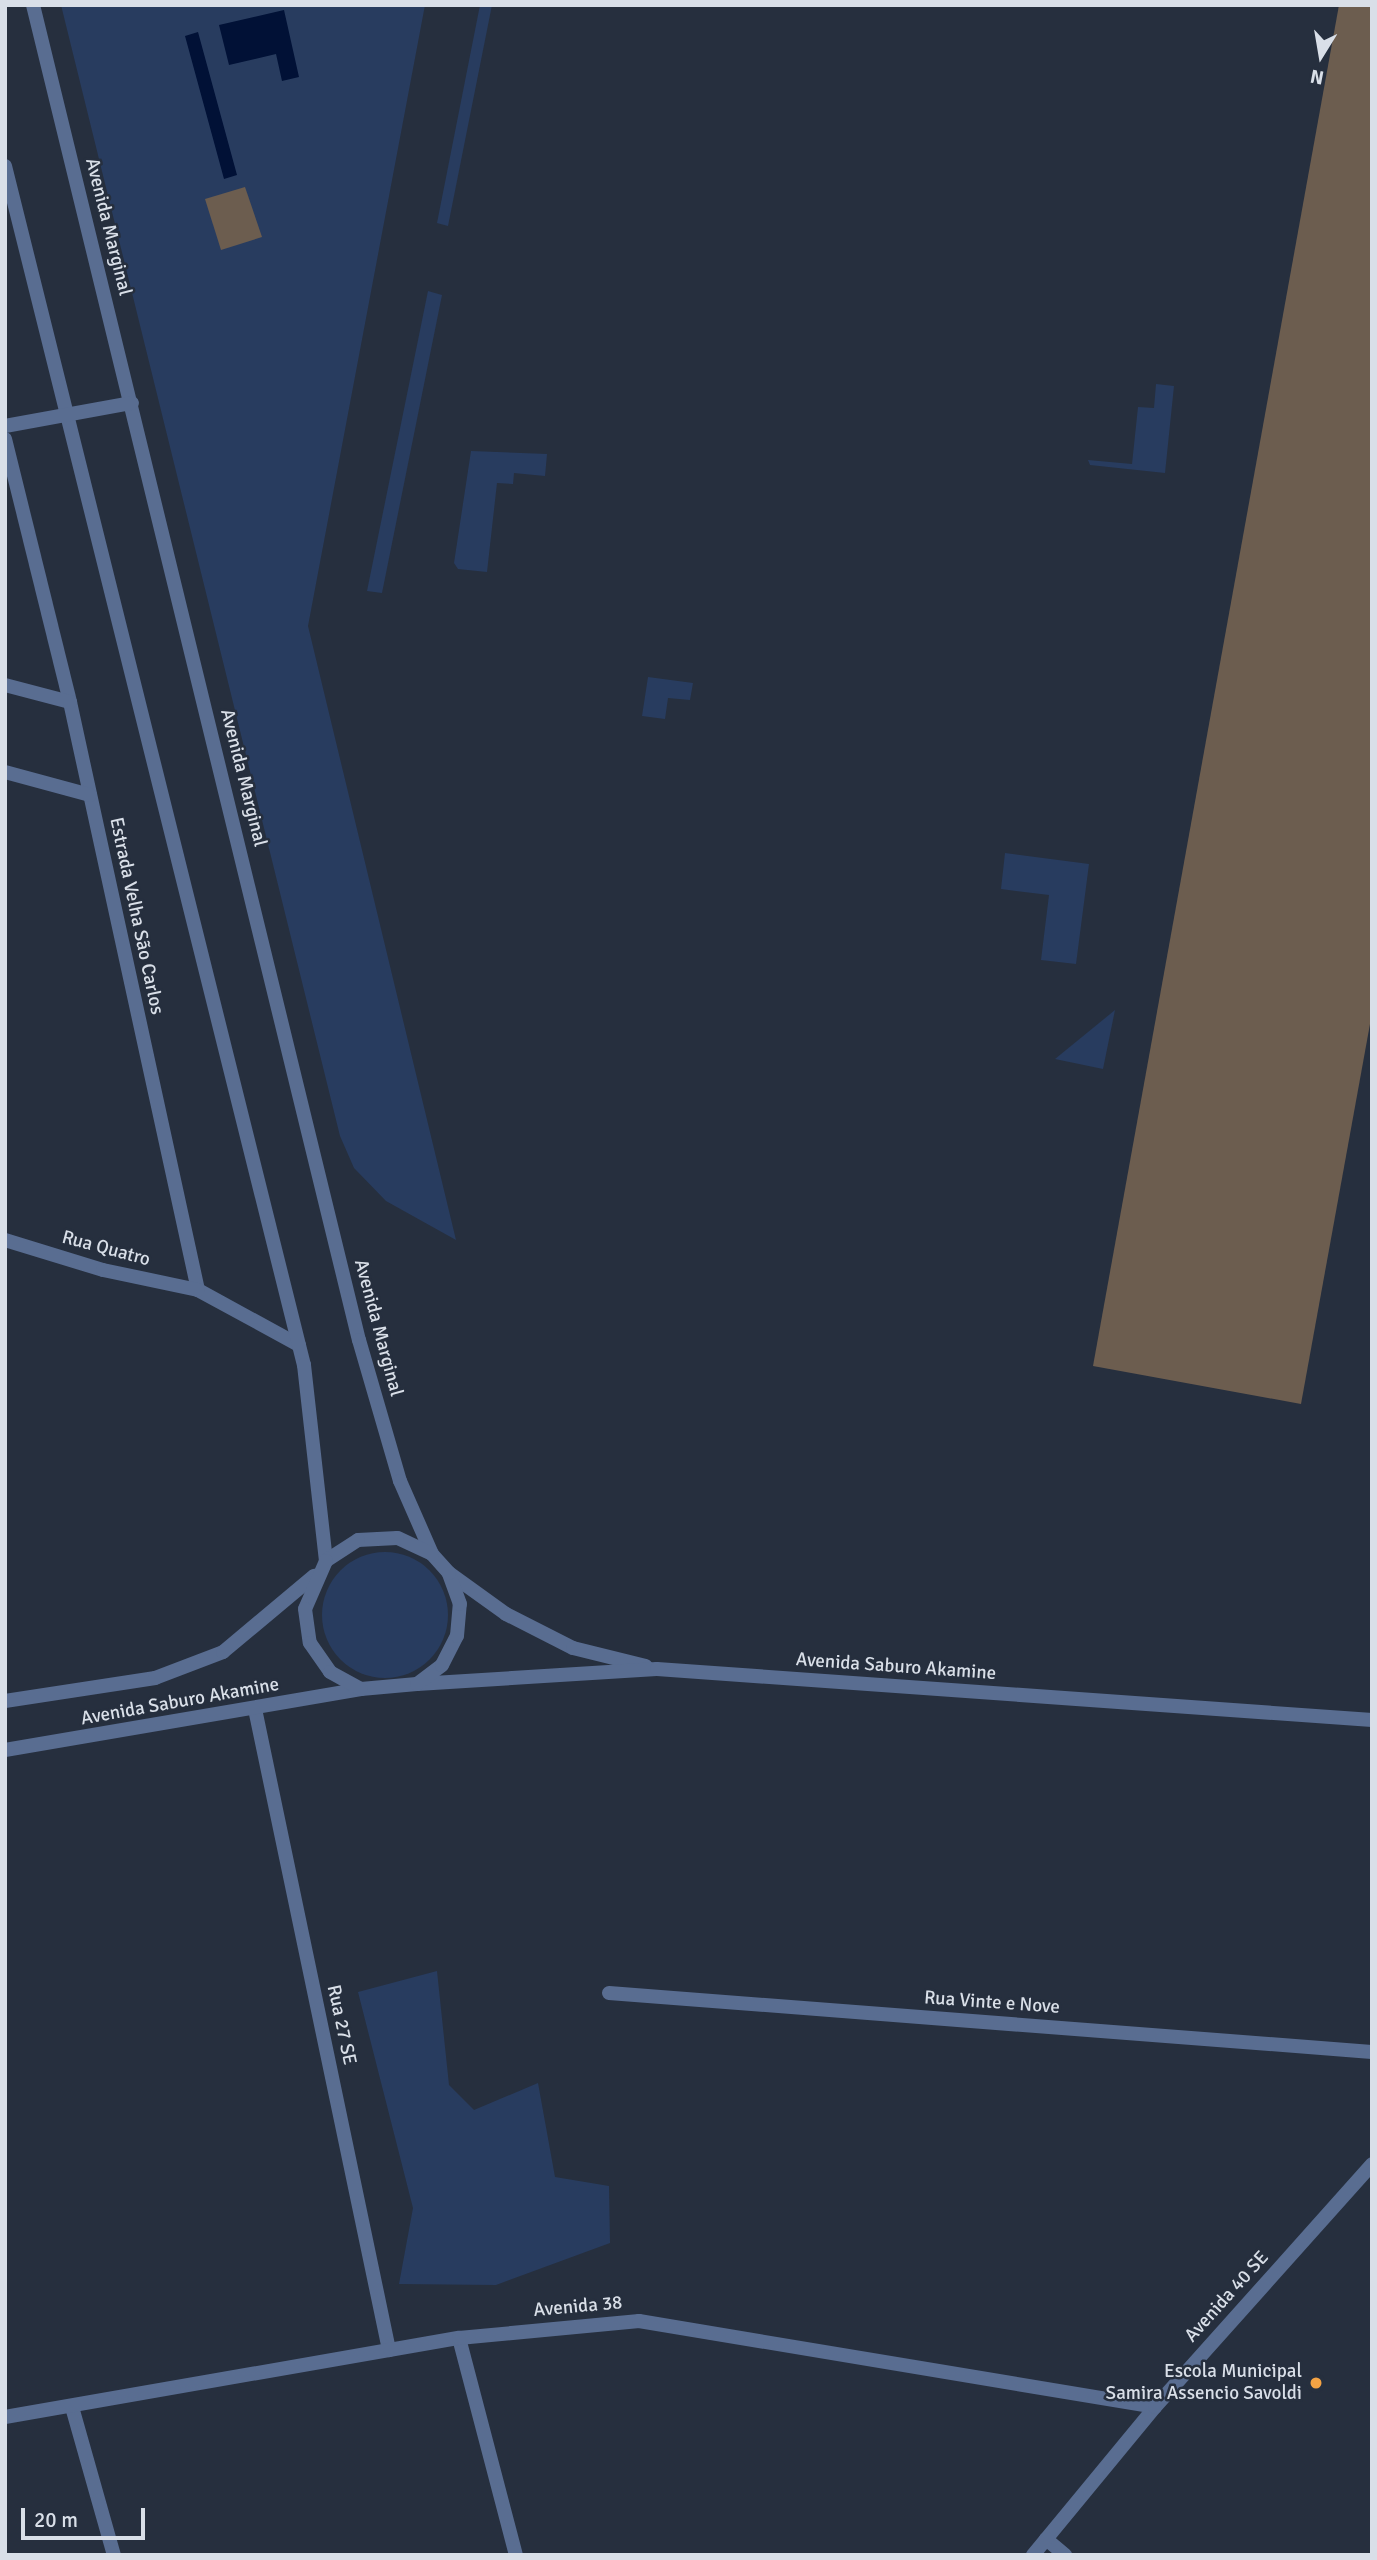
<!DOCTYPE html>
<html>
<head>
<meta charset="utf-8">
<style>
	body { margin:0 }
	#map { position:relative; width:1377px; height:2560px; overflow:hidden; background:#262f3e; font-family:Signika,sans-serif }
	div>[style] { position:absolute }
	.green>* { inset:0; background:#283c5f }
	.round { border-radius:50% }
	.water>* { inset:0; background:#011136 }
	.building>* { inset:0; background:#6c5d4f }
	.minor>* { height:14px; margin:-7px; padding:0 7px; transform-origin:7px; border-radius:7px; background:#596d91 }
	.tertiary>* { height:14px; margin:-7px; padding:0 7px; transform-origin:7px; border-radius:7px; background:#596d91 }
	.dots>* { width:19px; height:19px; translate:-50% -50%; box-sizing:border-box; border:4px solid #262f3e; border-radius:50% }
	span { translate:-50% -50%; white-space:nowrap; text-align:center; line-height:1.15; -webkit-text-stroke:5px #262f3e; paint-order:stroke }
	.street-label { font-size:19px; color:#d9dfe8 }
	.poi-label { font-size:19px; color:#d9dfe8 }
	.right { translate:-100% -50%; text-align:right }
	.frame { position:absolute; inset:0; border:7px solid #d9dfe8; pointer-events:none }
	.north { position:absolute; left:1286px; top:21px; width:70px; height:70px; -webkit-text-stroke:5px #262f3e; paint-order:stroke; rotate:191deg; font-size:19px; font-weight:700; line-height:28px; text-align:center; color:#d9dfe8 }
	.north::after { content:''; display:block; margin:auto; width:24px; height:32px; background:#d9dfe8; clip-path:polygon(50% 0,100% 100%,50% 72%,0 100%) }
	.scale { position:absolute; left:21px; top:2508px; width:124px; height:32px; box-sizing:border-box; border:4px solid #d9dfe8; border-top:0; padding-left:9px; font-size:21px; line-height:24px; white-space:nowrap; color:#d9dfe8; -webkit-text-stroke:5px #262f3e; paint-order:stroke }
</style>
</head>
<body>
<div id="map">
	<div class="green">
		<i style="clip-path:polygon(61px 5px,425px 5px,308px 626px,456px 1240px,386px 1201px,354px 1168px,340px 1136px)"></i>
		<i style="clip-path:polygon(480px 5px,492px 5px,448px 226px,437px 223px)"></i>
		<i style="clip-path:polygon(428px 291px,442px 295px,382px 593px,367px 591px)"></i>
		<i style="clip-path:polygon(1156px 384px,1174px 386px,1165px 473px,1090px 465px,1088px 460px,1132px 464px,1138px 407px,1154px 408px)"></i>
		<i style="clip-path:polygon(471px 451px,547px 454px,545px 476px,514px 473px,513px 484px,497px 483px,487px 572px,458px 569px,454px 563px)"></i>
		<i style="clip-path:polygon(648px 677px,693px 683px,690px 700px,668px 698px,665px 719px,642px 716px)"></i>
		<i style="clip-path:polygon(1005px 853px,1089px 864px,1076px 964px,1041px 960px,1049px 895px,1001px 889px)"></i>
		<i style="clip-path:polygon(1115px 1010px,1103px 1069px,1055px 1059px)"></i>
		<i class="round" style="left:322px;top:1552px;width:126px;height:126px"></i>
		<i style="clip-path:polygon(437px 1971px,449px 2085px,474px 2110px,538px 2083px,555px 2177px,609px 2186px,610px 2243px,496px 2285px,399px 2284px,413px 2208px,358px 1992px)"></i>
	</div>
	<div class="water">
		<i style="clip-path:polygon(284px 10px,299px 77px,282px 81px,276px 54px,229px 65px,219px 25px)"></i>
		<i style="clip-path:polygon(198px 32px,237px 175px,224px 179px,185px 36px)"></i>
	</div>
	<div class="building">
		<i style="clip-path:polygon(1339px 5px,1372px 5px,1372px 1013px,1301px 1404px,1093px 1366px)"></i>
		<i style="clip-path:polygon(245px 187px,262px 237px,221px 250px,205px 199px)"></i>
	</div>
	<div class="minor">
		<i style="left:5px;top:439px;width:271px;rotate:76.1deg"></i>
		<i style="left:70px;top:702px;width:602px;rotate:77.72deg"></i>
		<i style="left:198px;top:1290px;width:115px;rotate:28.6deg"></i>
		<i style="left:5px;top:685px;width:67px;rotate:14.7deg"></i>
		<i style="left:5px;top:772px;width:88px;rotate:15.1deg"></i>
		<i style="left:5px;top:1240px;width:102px;rotate:17deg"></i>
		<i style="left:103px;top:1270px;width:97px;rotate:11.9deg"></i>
		<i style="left:449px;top:1573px;width:70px;rotate:35.7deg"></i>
		<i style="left:506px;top:1614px;width:75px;rotate:26.9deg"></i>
		<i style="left:573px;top:1648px;width:75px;rotate:13.9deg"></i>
		<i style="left:417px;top:1684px;width:240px;rotate:-3.6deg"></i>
		<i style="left:657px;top:1669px;width:717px;rotate:4.08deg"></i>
		<i style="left:255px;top:1709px;width:655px;rotate:78.19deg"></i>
		<i style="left:609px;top:1993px;width:765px;rotate:4.42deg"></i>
		<i style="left:459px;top:2338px;width:224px;rotate:75.3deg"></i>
		<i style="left:72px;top:2407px;width:154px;rotate:74.2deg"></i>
		<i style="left:5px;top:2417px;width:461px;rotate:-9.9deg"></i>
		<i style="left:459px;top:2338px;width:181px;rotate:-5.4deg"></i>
		<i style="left:639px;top:2321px;width:523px;rotate:9.46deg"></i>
		<i style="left:1046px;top:2539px;width:25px;rotate:40deg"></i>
		<i style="left:1033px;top:2555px;width:192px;rotate:-50.5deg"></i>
		<i style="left:1155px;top:2407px;width:326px;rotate:-48.2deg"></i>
	</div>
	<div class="tertiary">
		<i style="left:33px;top:5px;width:1374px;rotate:76.28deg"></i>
		<i style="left:359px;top:1340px;width:147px;rotate:73.8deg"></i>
		<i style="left:400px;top:1481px;width:80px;rotate:66.3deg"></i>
		<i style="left:5px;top:166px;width:1236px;rotate:76deg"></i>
		<i style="left:304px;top:1365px;width:197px;rotate:83.6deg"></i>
		<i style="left:5px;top:426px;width:129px;rotate:-10.3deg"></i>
		<i style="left:5px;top:1701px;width:152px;rotate:-8.7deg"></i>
		<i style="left:155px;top:1678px;width:73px;rotate:-20.9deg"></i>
		<i style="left:223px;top:1652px;width:119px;rotate:-39.9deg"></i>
		<i style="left:5px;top:1750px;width:361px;rotate:-9.7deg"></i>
		<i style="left:361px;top:1689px;width:56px;rotate:-5.1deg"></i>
		<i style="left:417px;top:1684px;width:31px;rotate:-37deg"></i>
		<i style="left:442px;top:1665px;width:33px;rotate:-63deg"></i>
		<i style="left:457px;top:1636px;width:32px;rotate:-85deg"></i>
		<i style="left:460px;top:1604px;width:33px;rotate:-110deg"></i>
		<i style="left:449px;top:1573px;width:25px;rotate:-132deg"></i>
		<i style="left:432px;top:1554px;width:38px;rotate:-155deg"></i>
		<i style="left:397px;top:1538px;width:39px;rotate:177deg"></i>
		<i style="left:358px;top:1540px;width:38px;rotate:147deg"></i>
		<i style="left:326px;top:1561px;width:52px;rotate:113.6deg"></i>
		<i style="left:305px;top:1609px;width:34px;rotate:82deg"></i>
		<i style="left:310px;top:1643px;width:35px;rotate:55deg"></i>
		<i style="left:330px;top:1672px;width:35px;rotate:29deg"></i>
	</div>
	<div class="dots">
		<i style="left:1316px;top:2383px;background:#f4a344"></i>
	</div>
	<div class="street-label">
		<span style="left:108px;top:227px;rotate:76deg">Avenida Marginal</span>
		<span style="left:243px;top:778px;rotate:76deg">Avenida Marginal</span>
		<span style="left:136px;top:916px;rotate:78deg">Estrada Velha São Carlos</span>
		<span style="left:106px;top:1249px;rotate:15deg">Rua Quatro</span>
		<span style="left:378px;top:1328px;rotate:75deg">Avenida Marginal</span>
		<span style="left:896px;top:1667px;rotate:4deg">Avenida Saburo Akamine</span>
		<span style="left:180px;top:1702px;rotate:-10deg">Avenida Saburo Akamine</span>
		<span style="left:992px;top:2003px;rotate:4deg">Rua Vinte e Nove</span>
		<span style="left:341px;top:2025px;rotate:78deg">Rua 27 SE</span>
		<span style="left:1227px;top:2297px;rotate:-48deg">Avenida 40 SE</span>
		<span style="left:578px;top:2307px;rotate:-5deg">Avenida 38</span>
	</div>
	<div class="poi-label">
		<span class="right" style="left:1302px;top:2383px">Escola Municipal<br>Samira Assencio Savoldi</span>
	</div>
	<div class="frame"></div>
	<div class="north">N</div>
	<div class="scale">20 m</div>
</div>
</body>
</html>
